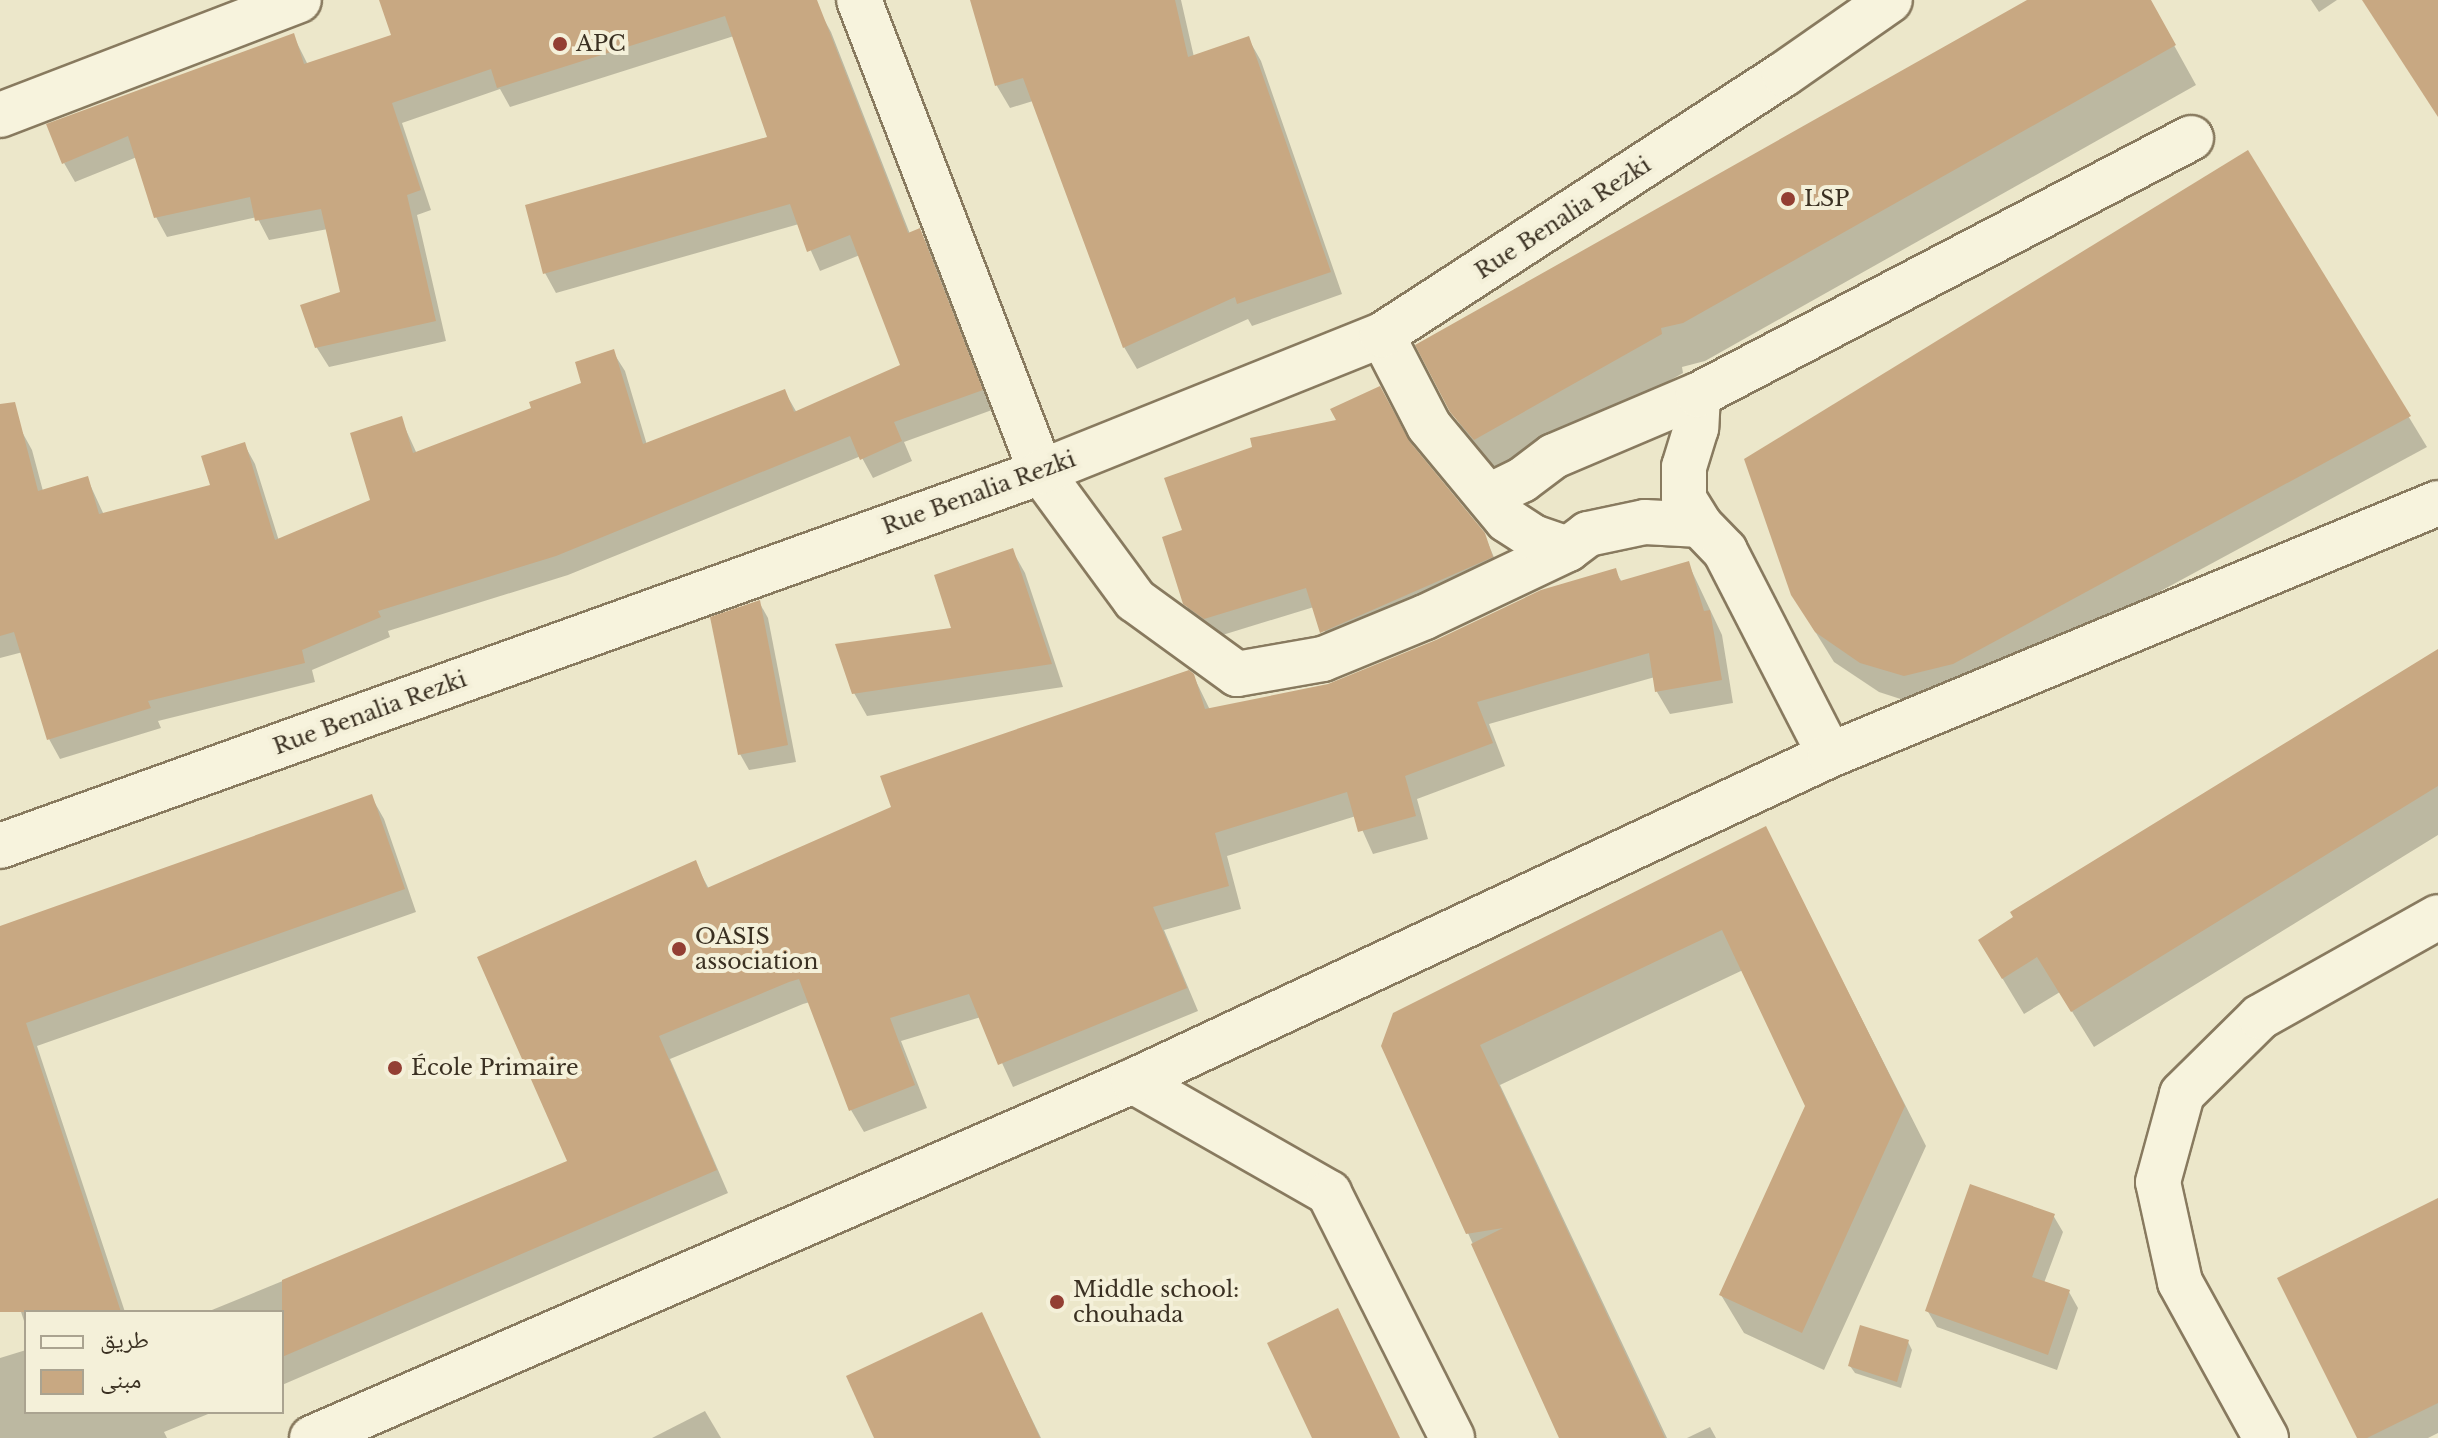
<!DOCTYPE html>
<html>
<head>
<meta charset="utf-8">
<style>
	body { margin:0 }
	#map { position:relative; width:2438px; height:1438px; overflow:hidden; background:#ece7ca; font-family:"Libre Baskerville","Noto Naskh Arabic",serif }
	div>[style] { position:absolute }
	.shadow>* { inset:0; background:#0003 }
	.building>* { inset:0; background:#c8a882 }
	.roads { filter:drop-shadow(2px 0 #887a5f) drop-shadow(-2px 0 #887a5f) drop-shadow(0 2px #887a5f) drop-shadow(0 -2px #887a5f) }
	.minor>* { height:44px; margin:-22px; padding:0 22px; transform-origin:22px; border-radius:22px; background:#f7f3dd }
	.secondary>* { height:44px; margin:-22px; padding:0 22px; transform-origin:22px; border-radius:22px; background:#f7f3dd }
	.dots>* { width:22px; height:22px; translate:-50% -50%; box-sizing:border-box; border:4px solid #f4f0d9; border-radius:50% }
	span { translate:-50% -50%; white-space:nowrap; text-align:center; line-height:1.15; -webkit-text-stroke:8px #f4f0d9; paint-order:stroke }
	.poi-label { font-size:22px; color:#3a3022 }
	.left { translate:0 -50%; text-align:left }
	.street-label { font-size:22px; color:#3a3022 }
	.legend { position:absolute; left:24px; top:1310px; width:260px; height:104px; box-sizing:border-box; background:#f4f0d9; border:2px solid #aaa390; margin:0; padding:10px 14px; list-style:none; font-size:24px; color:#3a3022 }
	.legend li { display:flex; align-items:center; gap:16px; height:40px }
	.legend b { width:40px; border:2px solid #aaa390 }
</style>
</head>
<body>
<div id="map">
	<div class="shadow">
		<i style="clip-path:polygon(381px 0,802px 0,820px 12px,831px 32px,910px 234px,919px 231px,931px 250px,992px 410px,904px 442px,912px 461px,873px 478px,861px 456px,568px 575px,388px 631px,390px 637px,312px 670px,315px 682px,158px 721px,161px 728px,60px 759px,49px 739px,23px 652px,0 658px,0 435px,21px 430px,32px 450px,43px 491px,87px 478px,104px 515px,213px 486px,244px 444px,255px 464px,279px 541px,373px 501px,401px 419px,417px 454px,533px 409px,583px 384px,613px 352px,625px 371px,647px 445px,785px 392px,797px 413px,902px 366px,860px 255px,820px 271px,799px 224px,556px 293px,545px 273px,770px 139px,734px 36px,510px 107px,500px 89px,402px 123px,431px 210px,417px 215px,446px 341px,329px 367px,317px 348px,303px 307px,342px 293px,328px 229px,269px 240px,257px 217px,167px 237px,156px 217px,137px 157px,75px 182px,64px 163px,293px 35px,308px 65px,394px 36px)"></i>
		<i style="clip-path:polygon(972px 0,1181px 0,1194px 57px,1248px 38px,1261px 61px,1342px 294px,1252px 326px,1248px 319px,1137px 369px,1124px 347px,1033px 101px,1010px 108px,997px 86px)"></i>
		<i style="clip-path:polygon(2031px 0,2149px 0,2196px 85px,1705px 361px,1682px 367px,1683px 373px,1497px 478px,1475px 451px,1452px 411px)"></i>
		<i style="clip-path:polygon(2311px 0,2337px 0,2319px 12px)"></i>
		<i style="clip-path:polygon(2248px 152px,2427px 447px,1970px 694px,1922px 706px,1879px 692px,1834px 662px,1811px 625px)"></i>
		<i style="clip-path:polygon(1411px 446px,1484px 534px,1502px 576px,1333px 651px,1314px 607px,1216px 637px,1196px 623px,1185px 603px)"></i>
		<i style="clip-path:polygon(1012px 550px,1025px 573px,1063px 687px,867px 716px,854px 693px,954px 629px)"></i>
		<i style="clip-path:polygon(1688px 563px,1722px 635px,1733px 703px,1670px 714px,1657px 692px,1655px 677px,1489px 724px,1505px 766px,1417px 799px,1428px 839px,1373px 854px,1356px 816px,1227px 856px,1241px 909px,1164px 930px,1198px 1011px,1013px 1087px,981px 1017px,901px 1041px,927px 1108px,864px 1132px,851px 1110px,810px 1002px,803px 1004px,670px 1059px,728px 1193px,282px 1385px,282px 1312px,207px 1312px,570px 1163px,695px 863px,709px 889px,1193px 675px,1210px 710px,1328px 685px,1615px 571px,1622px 582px)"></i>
		<i style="clip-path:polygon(759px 602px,768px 618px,796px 762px,749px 770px,740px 754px)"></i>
		<i style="clip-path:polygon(2438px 651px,2438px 835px,2094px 1047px,2060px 992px,2024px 1014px,2001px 976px)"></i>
		<i style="clip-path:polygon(371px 796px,384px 819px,416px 912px,37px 1046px,125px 1312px,26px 1312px,26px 1327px,0 1248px,0 928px)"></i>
		<i style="clip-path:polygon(1765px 828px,1926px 1146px,1824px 1370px,1744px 1333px,1721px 1295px,1807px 1106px,1743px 970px,1500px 1085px,1667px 1438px,1561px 1438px,1383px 1046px)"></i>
		<i style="clip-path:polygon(2438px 1200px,2438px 1433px,2428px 1438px,2359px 1438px)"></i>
		<i style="clip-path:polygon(2053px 1215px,2063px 1232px,2044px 1283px,2069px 1292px,2078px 1308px,2057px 1370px,1937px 1327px,1927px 1310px)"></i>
		<i style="clip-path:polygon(981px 1315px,1041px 1438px,876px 1438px)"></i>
		<i style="clip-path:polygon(1908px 1342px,1912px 1350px,1901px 1388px,1855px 1373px,1850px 1366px)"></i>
		<i style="clip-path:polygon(26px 1350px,26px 1412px,213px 1412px,164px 1432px,167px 1438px,0 1438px,0 1358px)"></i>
		<i style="clip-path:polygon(705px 1411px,721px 1438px,652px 1438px)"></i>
		<i style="clip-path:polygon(1710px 1427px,1716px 1438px,1687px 1438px)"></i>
	</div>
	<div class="building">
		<i style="clip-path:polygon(379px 0,817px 0,908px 233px,920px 228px,983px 390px,894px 422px,902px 441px,860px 460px,850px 436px,556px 556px,378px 611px,381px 617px,302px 650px,305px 663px,148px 701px,151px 708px,47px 740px,14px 632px,0 636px,0 404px,15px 402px,38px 491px,88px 476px,99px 514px,210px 485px,201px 456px,245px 442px,275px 540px,370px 500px,350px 433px,402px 416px,413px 453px,531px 408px,529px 402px,581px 383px,575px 362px,614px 349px,643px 444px,785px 389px,794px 412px,900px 365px,850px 235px,807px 252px,790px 204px,543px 274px,525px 205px,767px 137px,725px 16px,497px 88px,491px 69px,392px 103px,421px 190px,407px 195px,436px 321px,315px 348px,300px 305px,340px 292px,321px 209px,255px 221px,250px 197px,154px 218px,128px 136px,62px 164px,46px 124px,294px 33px,304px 64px,391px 35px)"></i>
		<i style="clip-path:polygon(970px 0,1175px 0,1188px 57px,1249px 36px,1331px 272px,1237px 304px,1235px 297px,1123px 348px,1023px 78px,995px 86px)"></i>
		<i style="clip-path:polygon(2027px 0,2151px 0,2176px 45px,1683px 323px,1661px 328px,1662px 334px,1474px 440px,1450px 412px,1415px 345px)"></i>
		<i style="clip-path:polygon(2362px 0,2438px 0,2438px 117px)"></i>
		<i style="clip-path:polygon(2248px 150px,2411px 416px,1953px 664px,1904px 676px,1860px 663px,1815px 632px,1791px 595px,1744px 459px)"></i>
		<i style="clip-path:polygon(1380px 386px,1410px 442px,1485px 533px,1493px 557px,1320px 633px,1306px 588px,1204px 619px,1183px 604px,1162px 537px,1182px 530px,1164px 478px,1252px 447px,1250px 438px,1336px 420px,1330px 409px)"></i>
		<i style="clip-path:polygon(1013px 548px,1052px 664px,852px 694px,835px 644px,951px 628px,934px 575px)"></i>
		<i style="clip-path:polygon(1689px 561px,1704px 611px,1710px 610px,1722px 680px,1655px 692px,1649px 653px,1477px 702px,1493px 743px,1405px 776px,1416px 816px,1358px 832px,1347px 792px,1215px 833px,1229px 886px,1153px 907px,1187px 988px,998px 1065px,969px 994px,890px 1018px,915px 1085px,849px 1111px,799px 979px,789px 982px,659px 1036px,717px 1170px,282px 1357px,282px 1280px,567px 1161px,477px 957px,696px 860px,707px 888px,891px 807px,880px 776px,1189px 670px,1194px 674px,1205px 709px,1328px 684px,1436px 640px,1541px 590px,1616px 568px,1620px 581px)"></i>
		<i style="clip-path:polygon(760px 600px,788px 745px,738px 755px,710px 617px)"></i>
		<i style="clip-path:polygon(2438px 649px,2438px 786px,2071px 1012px,2037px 957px,2002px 979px,1978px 940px,2013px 917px,2010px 912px)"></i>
		<i style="clip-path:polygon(372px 794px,405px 889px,26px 1023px,121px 1312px,0 1312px,0 926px)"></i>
		<i style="clip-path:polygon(1766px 826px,1905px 1106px,1802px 1333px,1719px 1295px,1805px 1106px,1722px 930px,1480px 1045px,1665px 1438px,1559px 1438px,1471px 1244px,1503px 1228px,1466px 1234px,1381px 1046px,1393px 1013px)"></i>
		<i style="clip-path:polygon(1970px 1184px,2055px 1214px,2032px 1277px,2070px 1290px,2048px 1355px,1925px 1311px)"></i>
		<i style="clip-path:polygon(2438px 1198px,2438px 1403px,2367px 1438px,2357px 1438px,2277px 1278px)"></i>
		<i style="clip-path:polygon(1338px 1308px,1400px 1438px,1312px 1438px,1267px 1343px)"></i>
		<i style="clip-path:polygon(982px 1312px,1040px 1438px,874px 1438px,846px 1376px)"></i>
		<i style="clip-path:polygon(1860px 1325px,1909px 1340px,1897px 1382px,1848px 1366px)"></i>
	</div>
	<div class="roads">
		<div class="minor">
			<i style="left:859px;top:0;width:506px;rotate:68.91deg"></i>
			<i style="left:1041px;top:472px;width:159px;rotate:53.7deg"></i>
			<i style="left:1135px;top:600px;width:126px;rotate:36deg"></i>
			<i style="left:1237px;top:674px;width:87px;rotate:-9.9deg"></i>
			<i style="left:1323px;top:659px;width:110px;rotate:-22.4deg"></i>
			<i style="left:1425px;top:617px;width:158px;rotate:-25.4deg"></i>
			<i style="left:1568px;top:549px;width:25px;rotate:-37deg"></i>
			<i style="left:1588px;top:534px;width:58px;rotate:-11.9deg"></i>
			<i style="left:1645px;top:522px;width:55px;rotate:3.1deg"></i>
			<i style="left:1700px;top:525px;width:36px;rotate:46deg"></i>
			<i style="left:1725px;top:551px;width:229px;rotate:62.8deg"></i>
			<i style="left:1382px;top:335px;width:102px;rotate:62.7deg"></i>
			<i style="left:1429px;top:426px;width:122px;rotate:50.3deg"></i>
			<i style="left:1507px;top:520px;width:31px;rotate:33deg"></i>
			<i style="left:1533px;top:537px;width:37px;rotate:19deg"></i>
			<i style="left:1698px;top:395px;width:33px;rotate:93deg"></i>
			<i style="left:1696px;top:428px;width:41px;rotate:107.1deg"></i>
			<i style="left:1684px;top:467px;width:32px;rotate:90deg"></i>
			<i style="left:1684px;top:499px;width:31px;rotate:58deg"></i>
			<i style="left:1489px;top:496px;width:37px;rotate:-26deg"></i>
			<i style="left:1522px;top:480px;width:40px;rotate:-37deg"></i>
			<i style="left:1554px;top:456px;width:156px;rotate:-23deg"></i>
			<i style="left:1698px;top:395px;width:556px;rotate:-27.53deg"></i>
			<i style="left:0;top:846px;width:1106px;rotate:-19.76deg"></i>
			<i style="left:1041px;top:472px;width:367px;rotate:-21.9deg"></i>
			<i style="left:1382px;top:335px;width:479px;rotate:-33deg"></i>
			<i style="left:1784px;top:74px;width:129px;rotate:-34.9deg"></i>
			<i style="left:1133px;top:1081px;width:226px;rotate:29.7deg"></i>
			<i style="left:1329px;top:1193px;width:274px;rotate:63.3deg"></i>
			<i style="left:312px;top:1438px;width:895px;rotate:-23.5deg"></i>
			<i style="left:1133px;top:1081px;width:769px;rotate:-25.07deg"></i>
			<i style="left:1830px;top:755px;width:658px;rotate:-22.51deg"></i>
			<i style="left:2266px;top:1438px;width:178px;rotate:-118.9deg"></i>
			<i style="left:2180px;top:1282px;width:102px;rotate:-102.4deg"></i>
			<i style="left:2158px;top:1182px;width:91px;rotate:-74.7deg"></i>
			<i style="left:2182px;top:1094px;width:110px;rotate:-44.6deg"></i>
			<i style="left:2260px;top:1017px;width:204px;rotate:-29.3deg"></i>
		</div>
		<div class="secondary">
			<i style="left:0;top:115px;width:320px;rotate:-21deg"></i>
		</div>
	</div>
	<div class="dots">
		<i style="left:560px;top:44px;background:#933f33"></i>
		<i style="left:1788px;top:199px;background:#933f33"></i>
		<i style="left:679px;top:949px;background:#933f33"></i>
		<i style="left:395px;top:1068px;background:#933f33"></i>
		<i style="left:1057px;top:1302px;background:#933f33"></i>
	</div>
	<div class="poi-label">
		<span class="left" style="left:576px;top:44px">APC</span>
		<span class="left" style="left:1804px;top:199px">LSP</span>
		<span class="left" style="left:695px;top:949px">OASIS<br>association</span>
		<span class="left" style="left:411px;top:1068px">École Primaire</span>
		<span class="left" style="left:1073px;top:1302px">Middle school:<br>chouhada</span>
	</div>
	<div class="street-label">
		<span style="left:1563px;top:218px;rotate:-33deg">Rue Benalia Rezki</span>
		<span style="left:979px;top:493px;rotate:-20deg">Rue Benalia Rezki</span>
		<span style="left:370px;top:713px;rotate:-20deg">Rue Benalia Rezki</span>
	</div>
	<ul class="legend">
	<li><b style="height:10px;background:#f7f3dd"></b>طريق</li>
	<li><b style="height:22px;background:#c8a882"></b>مبنى</li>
	</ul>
</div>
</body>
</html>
